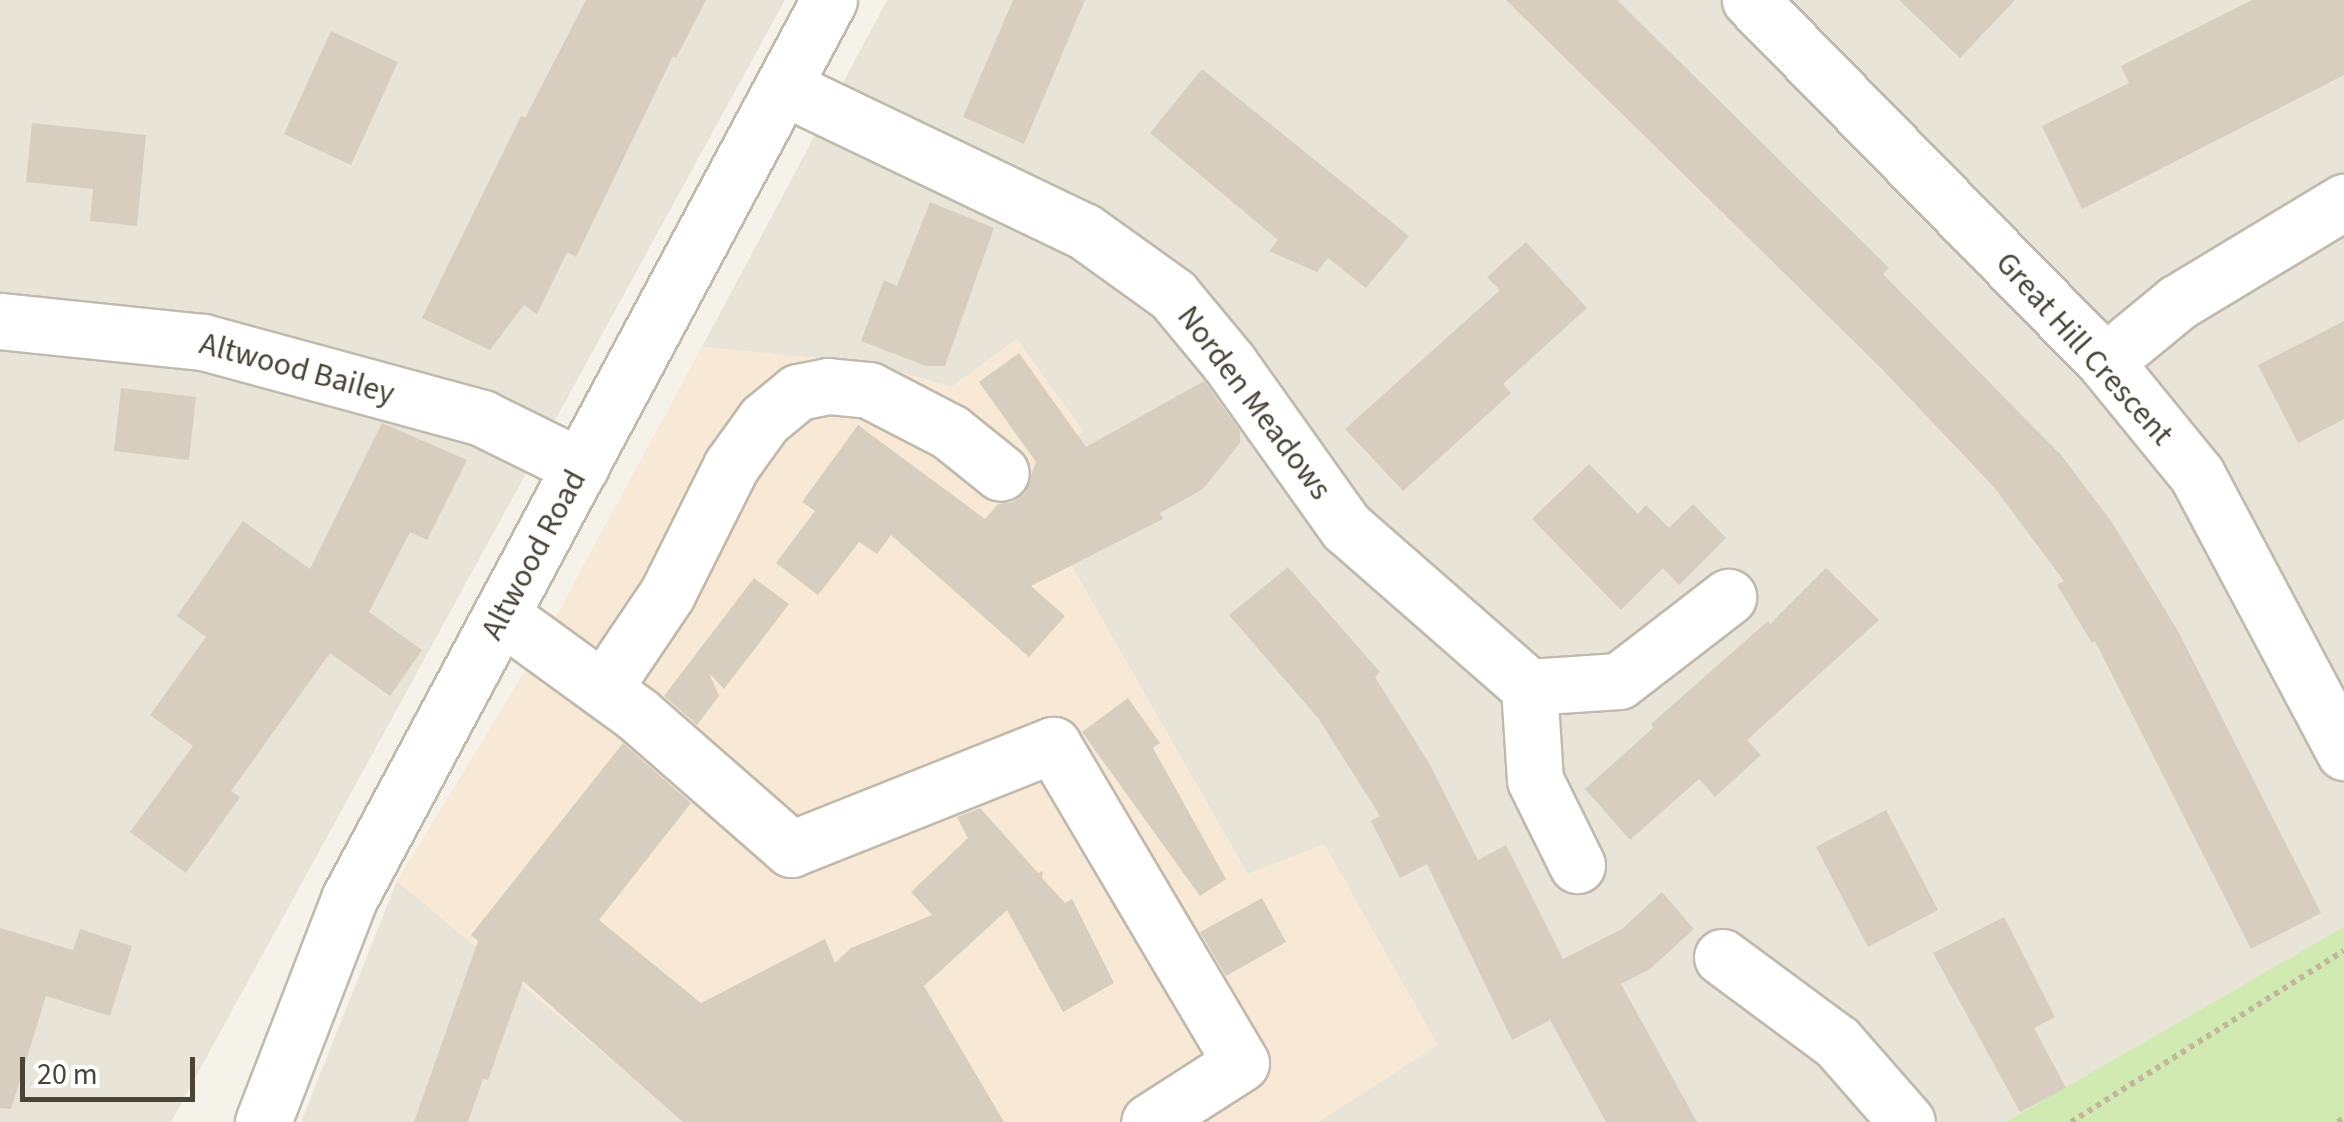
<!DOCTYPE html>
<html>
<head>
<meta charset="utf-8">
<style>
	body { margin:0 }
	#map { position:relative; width:2344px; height:1122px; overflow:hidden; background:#f5f2ea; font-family:"Source Sans 3",sans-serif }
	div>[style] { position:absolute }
	.residential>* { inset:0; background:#e9e4d8 }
	.commercial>* { inset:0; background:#f7e9d5 }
	.green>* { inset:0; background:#d0eab2 }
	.building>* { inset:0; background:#d7cebf }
	.path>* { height:6px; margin-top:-3px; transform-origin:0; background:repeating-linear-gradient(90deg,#c4b69c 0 5px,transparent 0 10px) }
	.roads { filter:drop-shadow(2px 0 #c1baac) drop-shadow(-2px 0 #c1baac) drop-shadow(0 2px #c1baac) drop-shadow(0 -2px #c1baac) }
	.minor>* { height:55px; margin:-27.5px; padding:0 27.5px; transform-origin:27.5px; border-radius:27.5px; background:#fff }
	span { translate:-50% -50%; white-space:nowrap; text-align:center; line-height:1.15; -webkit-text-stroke:10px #fff; paint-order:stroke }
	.street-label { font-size:32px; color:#4a4337 }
	.scale { position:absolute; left:20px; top:1057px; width:175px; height:45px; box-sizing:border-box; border:5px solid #4a4337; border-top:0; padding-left:12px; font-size:30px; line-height:35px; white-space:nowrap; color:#4a4337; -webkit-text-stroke:8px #fff; paint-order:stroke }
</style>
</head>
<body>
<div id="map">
	<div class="residential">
		<i style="clip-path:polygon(0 0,785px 0,171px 1122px,0 1122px)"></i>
		<i style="clip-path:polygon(887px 0,2344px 0,2344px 1122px,1318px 1122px,1437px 1045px,1324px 844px,1248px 875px,1021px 477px,1017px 339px,951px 387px,870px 363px,702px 347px)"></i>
		<i style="clip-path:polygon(397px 881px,686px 1122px,301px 1122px)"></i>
	</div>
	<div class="commercial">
		<i style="clip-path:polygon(1017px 339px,1084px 432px,1021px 477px,1247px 874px,1324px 844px,1438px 1045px,1318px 1122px,686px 1122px,397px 881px,536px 653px,702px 347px,870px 363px,951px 387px)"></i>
	</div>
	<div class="green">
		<i style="clip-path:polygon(2344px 927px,2344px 1122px,2006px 1122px)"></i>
	</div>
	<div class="building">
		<i style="clip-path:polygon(586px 0,706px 0,676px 58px,673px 56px,576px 257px,567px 252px,537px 314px,524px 305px,490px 350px,422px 318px,521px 116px,525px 118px)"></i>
		<i style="clip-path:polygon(1013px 0,1085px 0,1024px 144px,963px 117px)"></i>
		<i style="clip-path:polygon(1506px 0,1617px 0,1889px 268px,1883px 274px,2061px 455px,2111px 521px,2178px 631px,2321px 913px,2251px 949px,2095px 641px,2092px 643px,2057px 585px,2064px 581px,1994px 487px,1880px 367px)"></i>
		<i style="clip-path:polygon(1899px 0,2015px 0,1960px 58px)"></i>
		<i style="clip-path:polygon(2252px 0,2344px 0,2344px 75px,2082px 209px,2042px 126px,2129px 83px,2121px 66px)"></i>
		<i style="clip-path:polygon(331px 31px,398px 62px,351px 165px,284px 134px)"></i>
		<i style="clip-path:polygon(1202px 69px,1409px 236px,1366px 288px,1328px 258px,1317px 272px,1269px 251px,1278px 240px,1150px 133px)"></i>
		<i style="clip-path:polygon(32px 123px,146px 135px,137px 226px,90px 221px,93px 189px,26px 182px)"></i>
		<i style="clip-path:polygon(930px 202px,994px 228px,945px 366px,926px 366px,861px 341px,884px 280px,897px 286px)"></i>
		<i style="clip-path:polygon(1526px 242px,1587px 308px,1503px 384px,1511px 393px,1403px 491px,1345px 429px,1500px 290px,1487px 277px)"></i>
		<i style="clip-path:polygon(2344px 321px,2344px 419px,2298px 443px,2258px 365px)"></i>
		<i style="clip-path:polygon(1019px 353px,1086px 447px,1204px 381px,1240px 431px,1240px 443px,1203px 489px,1160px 513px,1163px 519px,1031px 586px,1065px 616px,1029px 657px,891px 535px,877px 554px,859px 542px,818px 595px,776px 563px,815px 511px,802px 502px,858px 425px,985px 519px,998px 504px,1013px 502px,1025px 493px,1036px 462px,979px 382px)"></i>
		<i style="clip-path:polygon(121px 388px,196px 397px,189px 460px,114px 451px)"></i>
		<i style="clip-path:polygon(382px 423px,467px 460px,427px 540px,410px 532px,369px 612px,422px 650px,390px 696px,330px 653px,231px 791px,240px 797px,186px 873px,130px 832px,193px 746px,150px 715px,206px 637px,177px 616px,243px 521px,310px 569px)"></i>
		<i style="clip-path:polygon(1589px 464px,1638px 514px,1646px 505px,1669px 528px,1693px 504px,1726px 538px,1679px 585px,1663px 568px,1621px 610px,1532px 519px)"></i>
		<i style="clip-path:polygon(1288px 567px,1380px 672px,1375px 677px,1429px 763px,1478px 860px,1506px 845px,1563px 959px,1622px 929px,1662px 892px,1694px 929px,1650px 969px,1621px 984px,1697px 1122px,1606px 1122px,1550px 1020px,1512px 1040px,1427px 864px,1400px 878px,1371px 821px,1380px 816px,1318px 718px,1229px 615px)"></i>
		<i style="clip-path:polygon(1826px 568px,1879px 620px,1747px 740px,1761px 755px,1715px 797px,1699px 779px,1630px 840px,1585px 789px,1654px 727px,1651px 724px,1768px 621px,1770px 624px)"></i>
		<i style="clip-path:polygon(754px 578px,789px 604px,724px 689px,709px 673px,719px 696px,697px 725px,664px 696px)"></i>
		<i style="clip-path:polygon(1128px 698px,1160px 743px,1153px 748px,1226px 879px,1200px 896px,1082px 732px)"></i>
		<i style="clip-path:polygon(623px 743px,691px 803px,599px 920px,701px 1003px,825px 939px,835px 963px,851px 948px,932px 915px,911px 892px,968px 838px,957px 817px,980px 808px,1038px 873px,1043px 871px,1042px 878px,1065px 903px,1072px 899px,1114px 983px,1063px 1012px,1007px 910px,924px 986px,1004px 1122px,683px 1122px,523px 981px,488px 1080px,483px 1079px,468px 1122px,414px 1122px,478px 941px,471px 935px)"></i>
		<i style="clip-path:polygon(1886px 810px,1938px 910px,1868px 947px,1816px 847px)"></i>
		<i style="clip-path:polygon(1262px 898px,1286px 942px,1226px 976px,1200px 932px)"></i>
		<i style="clip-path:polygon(2004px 917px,2055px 1017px,2034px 1028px,2066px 1088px,2020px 1112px,1933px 953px)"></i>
		<i style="clip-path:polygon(0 928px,73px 950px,80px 929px,132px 946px,110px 1016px,46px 996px,11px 1109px,0 1108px)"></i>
	</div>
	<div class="path">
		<i style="left:2071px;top:1122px;width:322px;rotate:-32.1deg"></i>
		<i style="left:2338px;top:1122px;width:8px;rotate:-40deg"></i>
	</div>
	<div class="roads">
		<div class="minor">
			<i style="left:1750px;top:0;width:507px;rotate:45.56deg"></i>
			<i style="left:2105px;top:362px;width:146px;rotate:50.8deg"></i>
			<i style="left:2197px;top:475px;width:314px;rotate:62deg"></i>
			<i style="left:783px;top:87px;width:334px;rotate:25.6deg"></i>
			<i style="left:1084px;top:231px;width:110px;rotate:35.7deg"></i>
			<i style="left:1173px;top:295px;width:89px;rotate:50.4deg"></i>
			<i style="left:1230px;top:364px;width:200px;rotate:54.6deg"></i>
			<i style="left:1346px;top:527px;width:243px;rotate:41.2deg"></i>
			<i style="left:0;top:321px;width:204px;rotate:5.9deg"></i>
			<i style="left:203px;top:342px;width:289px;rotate:15.2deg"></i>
			<i style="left:482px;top:418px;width:110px;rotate:26.3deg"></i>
			<i style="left:2105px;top:362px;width:94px;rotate:-39.4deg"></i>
			<i style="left:2178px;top:302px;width:194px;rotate:-31.1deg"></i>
			<i style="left:502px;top:616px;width:167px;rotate:36deg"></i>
			<i style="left:637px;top:714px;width:205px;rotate:41.2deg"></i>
			<i style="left:791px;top:849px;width:282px;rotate:-21.7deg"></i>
			<i style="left:1053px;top:745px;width:369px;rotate:59.4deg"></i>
			<i style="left:1241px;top:1063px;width:109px;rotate:147.3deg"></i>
			<i style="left:1529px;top:687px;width:90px;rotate:-3.8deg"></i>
			<i style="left:1619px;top:681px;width:138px;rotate:-37.6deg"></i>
			<i style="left:1529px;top:687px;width:93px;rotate:86.3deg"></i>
			<i style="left:1535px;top:780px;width:95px;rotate:63.7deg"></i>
			<i style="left:603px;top:689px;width:115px;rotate:-56deg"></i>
			<i style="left:667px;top:594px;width:143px;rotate:-63.4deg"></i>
			<i style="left:731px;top:466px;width:57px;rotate:-54.3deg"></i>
			<i style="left:764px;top:420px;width:44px;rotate:-39.5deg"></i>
			<i style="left:798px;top:392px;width:31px;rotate:-11deg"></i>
			<i style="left:828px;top:386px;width:41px;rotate:5.6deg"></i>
			<i style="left:869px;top:390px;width:91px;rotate:27.4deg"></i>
			<i style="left:950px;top:432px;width:65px;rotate:38.8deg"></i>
			<i style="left:1722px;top:957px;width:143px;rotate:36.5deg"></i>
			<i style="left:1837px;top:1042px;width:106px;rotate:48.8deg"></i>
			<i style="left:263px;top:1122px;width:239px;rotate:-68.9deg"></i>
			<i style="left:349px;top:899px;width:1019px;rotate:-61.9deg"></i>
		</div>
	</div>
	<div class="street-label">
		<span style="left:2084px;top:349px;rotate:48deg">Great Hill Crescent</span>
		<span style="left:297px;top:369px;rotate:15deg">Altwood Bailey</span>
		<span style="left:1254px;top:403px;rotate:53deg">Norden Meadows</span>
		<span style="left:534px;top:555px;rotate:-62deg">Altwood Road</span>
	</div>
	<div class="scale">20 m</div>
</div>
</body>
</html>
